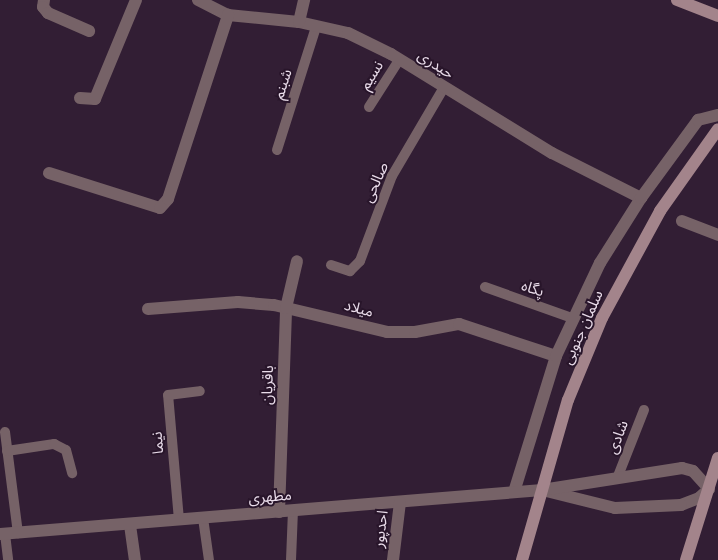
<!DOCTYPE html>
<html>
<head>
<meta charset="utf-8">
<style>
	body { margin:0 }
	#map { position:relative; width:718px; height:560px; overflow:hidden; background:#321e34; font-family:"Public Sans","Noto Sans Arabic",sans-serif }
	div>[style] { position:absolute }
	.service>* { height:10px; margin:-5px; padding:0 5px; transform-origin:5px; border-radius:5px; background:#766267 }
	.minor>* { height:12px; margin:-6px; padding:0 6px; transform-origin:6px; border-radius:6px; background:#766267 }
	.tertiary>* { height:12px; margin:-6px; padding:0 6px; transform-origin:6px; border-radius:6px; background:#766267 }
	.secondary>* { height:12px; margin:-6px; padding:0 6px; transform-origin:6px; border-radius:6px; background:#a3848b }
	span { translate:-50% -50%; white-space:nowrap; text-align:center; line-height:1.15; -webkit-text-stroke:4px #28152a; paint-order:stroke }
	.street-label { font-size:15px; color:#eaddeb }
</style>
</head>
<body>
<div id="map">
	<div class="service">
		<i style="left:369px;top:107px;width:56px;rotate:-57.4deg"></i>
		<i style="left:277px;top:150px;width:129px;rotate:-72.4deg"></i>
		<i style="left:331px;top:265px;width:20px;rotate:18deg"></i>
		<i style="left:350px;top:271px;width:14px;rotate:-45deg"></i>
		<i style="left:360px;top:261px;width:91px;rotate:-69.4deg"></i>
		<i style="left:392px;top:176px;width:101px;rotate:-59.6deg"></i>
		<i style="left:485px;top:287px;width:92px;rotate:19.6deg"></i>
		<i style="left:5px;top:432px;width:102px;rotate:82.7deg"></i>
		<i style="left:7px;top:451px;width:48px;rotate:-8.5deg"></i>
		<i style="left:54px;top:444px;width:13px;rotate:27deg"></i>
		<i style="left:66px;top:450px;width:24px;rotate:75deg"></i>
		<i style="left:618px;top:476px;width:71px;rotate:-68.5deg"></i>
		<i style="left:203px;top:518px;width:42px;rotate:81.9deg"></i>
		<i style="left:179px;top:520px;width:125px;rotate:-95deg"></i>
		<i style="left:168px;top:395px;width:32px;rotate:-7deg"></i>
		<i style="left:5px;top:534px;width:26px;rotate:83deg"></i>
		<i style="left:291px;top:560px;width:49px;rotate:-87.7deg"></i>
	</div>
	<div class="minor">
		<i style="left:44px;top:0;width:7px;rotate:98deg"></i>
		<i style="left:43px;top:7px;width:8px;rotate:50deg"></i>
		<i style="left:48px;top:13px;width:45px;rotate:23.7deg"></i>
		<i style="left:198px;top:0;width:34px;rotate:27deg"></i>
		<i style="left:228px;top:15px;width:71px;rotate:5.6deg"></i>
		<i style="left:299px;top:22px;width:50px;rotate:12.7deg"></i>
		<i style="left:348px;top:33px;width:48px;rotate:26deg"></i>
		<i style="left:391px;top:54px;width:189px;rotate:31.6deg"></i>
		<i style="left:552px;top:153px;width:100px;rotate:26.8deg"></i>
		<i style="left:299px;top:22px;width:23px;rotate:-77deg"></i>
		<i style="left:80px;top:98px;width:15px;rotate:4deg"></i>
		<i style="left:95px;top:99px;width:107px;rotate:-67.5deg"></i>
		<i style="left:49px;top:173px;width:116px;rotate:17.5deg"></i>
		<i style="left:160px;top:208px;width:12px;rotate:-48deg"></i>
		<i style="left:168px;top:199px;width:194px;rotate:-71.9deg"></i>
		<i style="left:682px;top:221px;width:39px;rotate:21deg"></i>
		<i style="left:148px;top:309px;width:90px;rotate:-4.4deg"></i>
		<i style="left:238px;top:302px;width:36px;rotate:5deg"></i>
		<i style="left:274px;top:305px;width:116px;rotate:13.4deg"></i>
		<i style="left:387px;top:332px;width:28px"></i>
		<i style="left:415px;top:332px;width:45px;rotate:-10.3deg"></i>
		<i style="left:459px;top:324px;width:102px;rotate:18.3deg"></i>
		<i style="left:514px;top:492px;width:142px;rotate:-72.8deg"></i>
		<i style="left:556px;top:356px;width:103px;rotate:-64.7deg"></i>
		<i style="left:600px;top:263px;width:77px;rotate:-57.8deg"></i>
		<i style="left:641px;top:198px;width:97px;rotate:-53.8deg"></i>
		<i style="left:698px;top:120px;width:21px;rotate:-14deg"></i>
		<i style="left:279px;top:512px;width:204px;rotate:-88deg"></i>
		<i style="left:286px;top:308px;width:48px;rotate:-76.8deg"></i>
		<i style="left:130px;top:525px;width:35px;rotate:82deg"></i>
		<i style="left:0;top:534px;width:544px;rotate:-4.64deg"></i>
		<i style="left:393px;top:560px;width:58px;rotate:-83.1deg"></i>
	</div>
	<div class="tertiary">
		<i style="left:682px;top:468px;width:11px;rotate:15deg"></i>
		<i style="left:693px;top:471px;width:24px;rotate:48deg"></i>
		<i style="left:709px;top:489px;width:13px;rotate:138deg"></i>
		<i style="left:699px;top:498px;width:19px;rotate:159deg"></i>
		<i style="left:681px;top:505px;width:66px;rotate:177.4deg"></i>
		<i style="left:615px;top:508px;width:75px;rotate:-166.1deg"></i>
		<i style="left:542px;top:490px;width:142px;rotate:-8.9deg"></i>
	</div>
	<div class="secondary">
		<i style="left:677px;top:0;width:44px;rotate:21.3deg"></i>
		<i style="left:522px;top:560px;width:166px;rotate:-74deg"></i>
		<i style="left:568px;top:400px;width:89px;rotate:-67.5deg"></i>
		<i style="left:602px;top:318px;width:122px;rotate:-61.5deg"></i>
		<i style="left:660px;top:211px;width:100px;rotate:-54.7deg"></i>
		<i style="left:686px;top:560px;width:107px;rotate:-72.6deg"></i>
	</div>
	<div class="street-label">
		<span style="left:436px;top:64px;rotate:33deg">حیدری</span>
		<span style="left:371px;top:75px;rotate:-58deg">نسیم</span>
		<span style="left:282px;top:84px;rotate:-72deg">شبنم</span>
		<span style="left:375px;top:182px;rotate:-66deg">صالحی</span>
		<span style="left:533px;top:288px;rotate:19deg">پگاه</span>
		<span style="left:359px;top:308px;rotate:15deg">میلاد</span>
		<span style="left:582px;top:327px;rotate:-66deg">سلمان جنوبی</span>
		<span style="left:267px;top:385px;rotate:-88deg">باقریان</span>
		<span style="left:617px;top:437px;rotate:-69deg">شادی</span>
		<span style="left:157px;top:443px;rotate:-95deg">نیما</span>
		<span style="left:270px;top:496px;rotate:-5deg">مطهری</span>
		<span style="left:380px;top:529px;rotate:-83deg">احدپور</span>
	</div>
</div>
</body>
</html>
